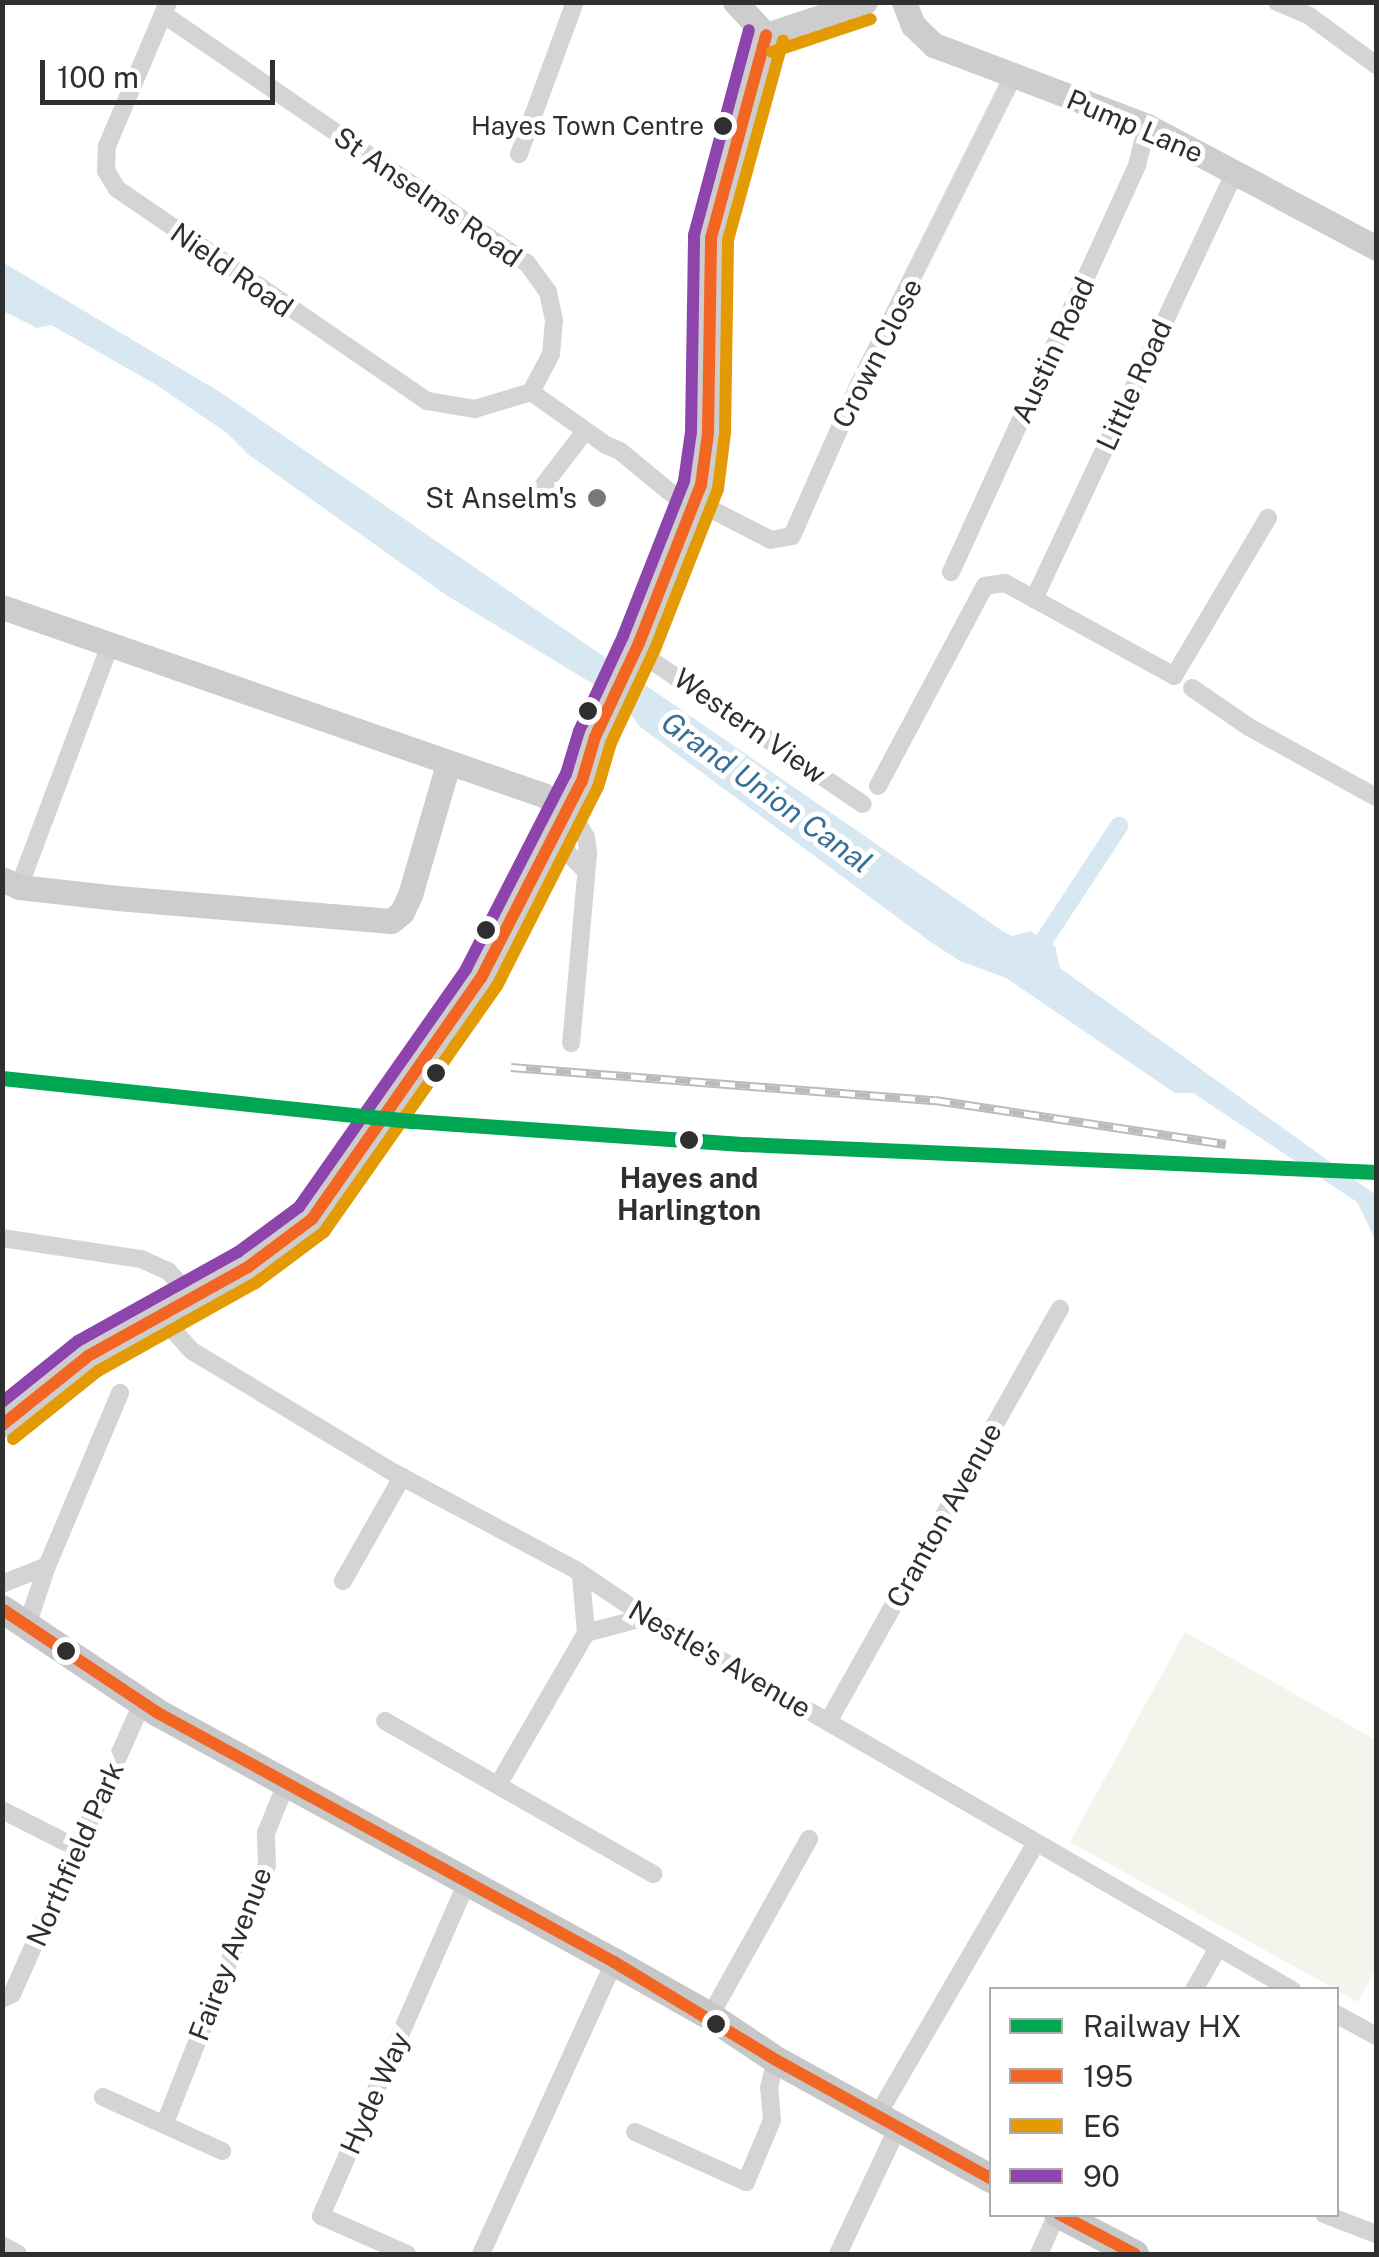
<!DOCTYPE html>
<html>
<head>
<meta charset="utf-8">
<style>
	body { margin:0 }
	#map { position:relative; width:1379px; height:2257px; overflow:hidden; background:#fff; font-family:"Public Sans",sans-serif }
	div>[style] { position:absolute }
	.green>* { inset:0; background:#f1f5eb }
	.water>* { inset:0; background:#d7e8f3 }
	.canal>* { height:18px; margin:-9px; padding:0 9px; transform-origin:9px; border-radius:9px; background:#d7e8f3 }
	.street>* { height:18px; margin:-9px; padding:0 9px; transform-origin:9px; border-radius:9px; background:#d4d4d4 }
	.secondary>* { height:25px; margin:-12.5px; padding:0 12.5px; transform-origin:12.5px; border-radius:12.5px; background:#cdcdcd }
	.primary>* { height:28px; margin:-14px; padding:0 14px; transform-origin:14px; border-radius:14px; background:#c7c7c7 }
	.rail>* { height:9px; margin-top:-4.5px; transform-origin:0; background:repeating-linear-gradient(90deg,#fff 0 15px,#bbb 0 30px); box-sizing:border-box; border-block:2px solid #bbb }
	.bus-1>* { height:12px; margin:-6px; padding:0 6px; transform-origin:6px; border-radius:6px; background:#f26522 }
	.bus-2>* { height:12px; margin:-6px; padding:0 6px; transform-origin:6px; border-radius:6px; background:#e39a05 }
	.bus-3>* { height:12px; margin:-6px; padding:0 6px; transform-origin:6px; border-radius:6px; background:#8e44ad }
	.rail-1>* { height:15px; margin:-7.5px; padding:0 7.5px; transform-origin:7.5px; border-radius:7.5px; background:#00a651 }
	.dots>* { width:28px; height:28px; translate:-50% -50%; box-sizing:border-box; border:5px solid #fff; border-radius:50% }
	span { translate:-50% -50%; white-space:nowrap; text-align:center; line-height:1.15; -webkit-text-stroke:10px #fff; paint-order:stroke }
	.bus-label { font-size:26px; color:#2f2f2f }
	.right { translate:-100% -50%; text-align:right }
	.street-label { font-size:28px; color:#2f2f2f }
	.poi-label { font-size:28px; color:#2f2f2f }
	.stop-label { font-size:28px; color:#2f2f2f; font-weight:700 }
	.water-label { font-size:30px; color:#377096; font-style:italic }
	.frame { position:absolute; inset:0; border:5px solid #2f2f2f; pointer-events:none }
	.legend { position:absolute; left:989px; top:1987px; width:350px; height:230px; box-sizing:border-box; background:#fff; border:2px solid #acacac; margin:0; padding:12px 18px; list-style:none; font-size:30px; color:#2f2f2f }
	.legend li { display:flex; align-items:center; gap:20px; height:50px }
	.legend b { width:50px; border:2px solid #acacac }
	.scale { position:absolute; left:40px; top:60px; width:235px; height:45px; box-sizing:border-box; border:5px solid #2f2f2f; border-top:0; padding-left:12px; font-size:30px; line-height:35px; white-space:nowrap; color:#2f2f2f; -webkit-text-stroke:8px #fff; paint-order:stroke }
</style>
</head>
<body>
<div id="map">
	<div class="green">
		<i style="clip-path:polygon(1185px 1632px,1376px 1740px,1376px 1968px,1358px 2002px,1070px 1842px)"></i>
	</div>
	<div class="water">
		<i style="clip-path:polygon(2px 262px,220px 392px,1001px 930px,1012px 936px,1030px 931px,1055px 946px,1060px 968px,1376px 1195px,1376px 1241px,1357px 1202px,1193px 1093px,1175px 1093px,1006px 978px,960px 961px,932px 943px,639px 726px,623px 702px,446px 595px,249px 455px,227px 433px,155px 384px,51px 325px,37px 328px,3px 311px)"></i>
	</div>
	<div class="canal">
		<i style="left:1033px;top:957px;width:157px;rotate:-56.7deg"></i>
	</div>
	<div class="street">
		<i style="left:1277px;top:2px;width:34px;rotate:23deg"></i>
		<i style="left:1308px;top:15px;width:84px;rotate:36.3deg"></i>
		<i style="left:163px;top:14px;width:441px;rotate:34.4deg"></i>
		<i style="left:527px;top:263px;width:36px;rotate:54deg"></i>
		<i style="left:548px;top:292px;width:29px;rotate:78deg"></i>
		<i style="left:554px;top:320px;width:34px;rotate:95deg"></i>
		<i style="left:551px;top:354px;width:43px;rotate:117.8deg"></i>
		<i style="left:531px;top:392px;width:59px;rotate:163.1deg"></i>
		<i style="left:475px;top:409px;width:49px;rotate:-170.5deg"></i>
		<i style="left:427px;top:401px;width:376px;rotate:-145.6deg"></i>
		<i style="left:117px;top:189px;width:21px;rotate:-121deg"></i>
		<i style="left:106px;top:171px;width:25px;rotate:-88deg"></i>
		<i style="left:107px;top:146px;width:156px;rotate:-67deg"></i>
		<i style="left:519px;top:154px;width:162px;rotate:-69.8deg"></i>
		<i style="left:531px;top:392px;width:92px;rotate:35.2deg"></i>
		<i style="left:606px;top:445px;width:15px;rotate:23deg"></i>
		<i style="left:620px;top:451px;width:66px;rotate:39.5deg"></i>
		<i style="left:671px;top:493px;width:25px;rotate:26deg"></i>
		<i style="left:695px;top:501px;width:85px;rotate:27.2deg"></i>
		<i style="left:771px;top:540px;width:21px;rotate:-11deg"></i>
		<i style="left:792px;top:536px;width:166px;rotate:-66.2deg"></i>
		<i style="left:859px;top:384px;width:346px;rotate:-63.4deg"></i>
		<i style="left:530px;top:503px;width:91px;rotate:-52.6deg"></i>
		<i style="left:951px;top:572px;width:447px;rotate:-65.4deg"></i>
		<i style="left:1137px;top:165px;width:40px;rotate:-75.6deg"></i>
		<i style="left:1034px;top:599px;width:472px;rotate:-64.8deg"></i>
		<i style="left:636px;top:650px;width:274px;rotate:34.2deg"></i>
		<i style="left:1192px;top:688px;width:69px;rotate:34.4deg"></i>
		<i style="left:1249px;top:727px;width:145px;rotate:28.9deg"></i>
		<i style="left:878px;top:786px;width:227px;rotate:-61.9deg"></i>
		<i style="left:985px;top:586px;width:20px;rotate:-9deg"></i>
		<i style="left:1005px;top:583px;width:193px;rotate:28.8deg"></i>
		<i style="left:1174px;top:676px;width:184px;rotate:-59.3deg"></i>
		<i style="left:569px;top:809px;width:33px;rotate:59deg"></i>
		<i style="left:586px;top:837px;width:17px;rotate:83deg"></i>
		<i style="left:588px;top:854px;width:190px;rotate:95.1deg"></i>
		<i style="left:544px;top:860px;width:24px;rotate:-22deg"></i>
		<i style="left:566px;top:851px;width:28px;rotate:45deg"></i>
		<i style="left:19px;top:887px;width:259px;rotate:-69.4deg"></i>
		<i style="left:2px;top:1238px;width:141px;rotate:8.6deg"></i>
		<i style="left:141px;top:1259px;width:30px;rotate:24deg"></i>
		<i style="left:168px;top:1271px;width:38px;rotate:48deg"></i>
		<i style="left:160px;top:1316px;width:47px;rotate:47.6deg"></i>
		<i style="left:192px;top:1351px;width:230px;rotate:31.1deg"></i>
		<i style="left:389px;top:1470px;width:212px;rotate:28.1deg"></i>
		<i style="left:576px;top:1570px;width:84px;rotate:33.9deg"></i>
		<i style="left:646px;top:1617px;width:746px;rotate:30deg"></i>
		<i style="left:343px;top:1581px;width:120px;rotate:-60.4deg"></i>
		<i style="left:2px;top:1584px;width:48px;rotate:-21.8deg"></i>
		<i style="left:27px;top:1626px;width:63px;rotate:-71.6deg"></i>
		<i style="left:47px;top:1566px;width:188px;rotate:-67.1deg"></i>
		<i style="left:586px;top:1633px;width:62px;rotate:-14.9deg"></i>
		<i style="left:385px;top:1721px;width:309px;rotate:29.7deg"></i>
		<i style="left:828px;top:1722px;width:474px;rotate:-60.7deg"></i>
		<i style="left:498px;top:1785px;width:176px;rotate:-59.9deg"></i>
		<i style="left:586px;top:1633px;width:57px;rotate:-95deg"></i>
		<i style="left:2px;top:1810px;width:84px;rotate:26.9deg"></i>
		<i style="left:1194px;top:1990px;width:48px;rotate:-60.3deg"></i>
		<i style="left:2px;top:1999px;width:11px;rotate:-27deg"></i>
		<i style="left:12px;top:1994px;width:319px;rotate:-65.9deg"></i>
		<i style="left:1336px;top:2014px;width:46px;rotate:28.8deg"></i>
		<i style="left:710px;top:2016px;width:203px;rotate:-60.8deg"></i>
		<i style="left:103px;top:2097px;width:131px;rotate:24.4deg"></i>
		<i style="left:877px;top:2116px;width:316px;rotate:-59.8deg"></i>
		<i style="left:165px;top:2123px;width:277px;rotate:-68.4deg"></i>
		<i style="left:267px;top:1865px;width:32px;rotate:-92deg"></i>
		<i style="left:266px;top:1833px;width:53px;rotate:-67.8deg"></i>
		<i style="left:635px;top:2132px;width:122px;rotate:24.2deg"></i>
		<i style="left:746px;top:2182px;width:67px;rotate:-67.2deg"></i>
		<i style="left:772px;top:2120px;width:32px;rotate:-95deg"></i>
		<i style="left:769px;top:2088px;width:29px;rotate:-76deg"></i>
		<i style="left:1324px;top:2214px;width:56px;rotate:21deg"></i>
		<i style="left:2px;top:2245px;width:18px;rotate:29deg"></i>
		<i style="left:407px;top:2254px;width:94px;rotate:-156.2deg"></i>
		<i style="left:321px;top:2216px;width:362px;rotate:-66.4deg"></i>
		<i style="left:481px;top:2254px;width:321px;rotate:-65.5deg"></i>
		<i style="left:838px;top:2254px;width:140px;rotate:-64.7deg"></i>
		<i style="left:1039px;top:2254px;width:44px;rotate:-65.8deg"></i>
	</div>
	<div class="secondary">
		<i style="left:735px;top:2px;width:45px;rotate:46.8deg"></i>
		<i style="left:904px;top:2px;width:25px;rotate:69deg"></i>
		<i style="left:913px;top:25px;width:29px;rotate:44deg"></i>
		<i style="left:934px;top:45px;width:228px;rotate:20.8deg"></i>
		<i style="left:1147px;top:126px;width:259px;rotate:28deg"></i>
		<i style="left:766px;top:35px;width:104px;rotate:-18.4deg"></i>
		<i style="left:2px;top:607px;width:573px;rotate:19.16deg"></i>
		<i style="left:543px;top:795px;width:30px;rotate:28deg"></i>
		<i style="left:2px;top:879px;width:19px;rotate:25deg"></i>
		<i style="left:19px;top:887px;width:99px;rotate:6.4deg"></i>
		<i style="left:117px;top:898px;width:275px;rotate:4.8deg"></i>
		<i style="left:391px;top:921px;width:14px;rotate:-39deg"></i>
		<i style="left:402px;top:912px;width:19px;rotate:-65deg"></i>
		<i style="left:410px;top:895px;width:136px;rotate:-73.8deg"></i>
		<i style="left:2px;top:1425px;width:110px;rotate:-38.7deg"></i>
		<i style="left:88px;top:1356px;width:183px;rotate:-29.1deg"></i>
		<i style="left:248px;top:1267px;width:80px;rotate:-36.9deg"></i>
		<i style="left:312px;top:1219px;width:294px;rotate:-55deg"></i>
		<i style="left:481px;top:978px;width:221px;rotate:-62.9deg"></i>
		<i style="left:582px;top:781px;width:46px;rotate:-73.5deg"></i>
		<i style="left:595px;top:737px;width:104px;rotate:-64.9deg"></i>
		<i style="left:639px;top:643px;width:170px;rotate:-68.6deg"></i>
		<i style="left:701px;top:485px;width:52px;rotate:-82.3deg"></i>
		<i style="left:708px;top:433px;width:195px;rotate:-89.1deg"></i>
		<i style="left:711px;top:238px;width:210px;rotate:-74.8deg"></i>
	</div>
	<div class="primary">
		<i style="left:2px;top:1609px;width:187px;rotate:33.7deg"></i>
		<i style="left:158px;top:1713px;width:520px;rotate:28.64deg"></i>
		<i style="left:614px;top:1962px;width:110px;rotate:29.4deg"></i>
		<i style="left:710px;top:2016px;width:79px;rotate:33.7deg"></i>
		<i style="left:776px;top:2060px;width:247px;rotate:28.9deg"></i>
		<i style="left:1058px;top:2214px;width:87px;rotate:27.5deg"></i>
	</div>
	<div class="rail">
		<i style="left:511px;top:1067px;width:425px;rotate:4.5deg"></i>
		<i style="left:935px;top:1100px;width:294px;rotate:8.6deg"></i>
	</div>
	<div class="bus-1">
		<i style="left:2px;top:1425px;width:110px;rotate:-38.7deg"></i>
		<i style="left:88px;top:1356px;width:183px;rotate:-29.1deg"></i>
		<i style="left:248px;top:1267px;width:80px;rotate:-36.9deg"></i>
		<i style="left:312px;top:1219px;width:294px;rotate:-55deg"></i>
		<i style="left:481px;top:978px;width:221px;rotate:-62.9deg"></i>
		<i style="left:582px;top:781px;width:46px;rotate:-73.5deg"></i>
		<i style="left:595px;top:737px;width:104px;rotate:-64.9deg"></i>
		<i style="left:639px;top:643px;width:170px;rotate:-68.6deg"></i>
		<i style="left:701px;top:485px;width:52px;rotate:-82.3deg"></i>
		<i style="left:708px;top:433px;width:195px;rotate:-89.1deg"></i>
		<i style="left:711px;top:238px;width:210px;rotate:-74.8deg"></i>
		<i style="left:2px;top:1609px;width:187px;rotate:33.7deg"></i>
		<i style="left:158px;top:1713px;width:520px;rotate:28.64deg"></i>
		<i style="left:614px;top:1962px;width:189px;rotate:31.2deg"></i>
		<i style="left:776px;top:2060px;width:247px;rotate:28.9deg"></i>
		<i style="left:1059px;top:2214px;width:86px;rotate:27.8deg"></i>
	</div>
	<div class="bus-2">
		<i style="left:772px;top:52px;width:104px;rotate:-18.4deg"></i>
		<i style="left:13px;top:1439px;width:109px;rotate:-38.7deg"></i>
		<i style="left:98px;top:1371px;width:182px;rotate:-29.2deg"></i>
		<i style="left:257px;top:1282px;width:84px;rotate:-36.7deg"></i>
		<i style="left:324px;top:1232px;width:301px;rotate:-54.9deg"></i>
		<i style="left:497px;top:986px;width:223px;rotate:-63.1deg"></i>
		<i style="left:598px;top:787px;width:46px;rotate:-73.5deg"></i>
		<i style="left:611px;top:743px;width:104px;rotate:-64.9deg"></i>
		<i style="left:655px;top:649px;width:172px;rotate:-68.5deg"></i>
		<i style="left:718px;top:489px;width:56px;rotate:-82.9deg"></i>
		<i style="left:725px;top:433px;width:193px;rotate:-89.1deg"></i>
		<i style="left:728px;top:240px;width:207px;rotate:-74.6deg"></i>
	</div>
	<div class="bus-3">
		<i style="left:2px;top:1402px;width:97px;rotate:-38.8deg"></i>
		<i style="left:78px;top:1341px;width:183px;rotate:-29.1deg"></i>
		<i style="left:238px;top:1252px;width:76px;rotate:-36.4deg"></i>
		<i style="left:299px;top:1207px;width:291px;rotate:-54.9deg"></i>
		<i style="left:466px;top:969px;width:219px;rotate:-62.9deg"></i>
		<i style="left:566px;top:774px;width:45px;rotate:-73.2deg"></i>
		<i style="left:579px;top:731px;width:105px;rotate:-65.1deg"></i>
		<i style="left:623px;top:636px;width:167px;rotate:-68.5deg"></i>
		<i style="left:684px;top:481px;width:49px;rotate:-81.9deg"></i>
		<i style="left:691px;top:432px;width:197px;rotate:-89.1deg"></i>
		<i style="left:694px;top:235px;width:212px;rotate:-75deg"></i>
	</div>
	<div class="rail-1">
		<i style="left:2px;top:1078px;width:413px;rotate:6deg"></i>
		<i style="left:413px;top:1121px;width:333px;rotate:4deg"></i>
		<i style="left:745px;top:1144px;width:632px;rotate:2.54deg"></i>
	</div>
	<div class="dots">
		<i style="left:723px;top:126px;background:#2f2f2f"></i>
		<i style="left:597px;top:498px;background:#787878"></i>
		<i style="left:588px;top:711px;background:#2f2f2f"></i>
		<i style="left:486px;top:930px;background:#2f2f2f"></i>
		<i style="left:436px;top:1073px;background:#2f2f2f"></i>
		<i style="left:689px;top:1140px;background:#2f2f2f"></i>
		<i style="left:66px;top:1651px;background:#2f2f2f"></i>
		<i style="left:716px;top:2024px;background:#2f2f2f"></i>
	</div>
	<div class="bus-label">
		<span class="right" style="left:704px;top:126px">Hayes Town Centre</span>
	</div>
	<div class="street-label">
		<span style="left:1135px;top:126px;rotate:23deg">Pump Lane</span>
		<span style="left:428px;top:197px;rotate:35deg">St Anselms Road</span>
		<span style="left:232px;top:270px;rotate:35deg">Nield Road</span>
		<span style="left:1053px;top:350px;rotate:-65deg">Austin Road</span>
		<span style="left:877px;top:353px;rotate:-63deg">Crown Close</span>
		<span style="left:1134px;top:385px;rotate:-65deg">Little Road</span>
		<span style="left:750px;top:726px;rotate:35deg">Western View</span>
		<span style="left:944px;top:1515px;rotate:-61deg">Cranton Avenue</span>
		<span style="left:720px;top:1659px;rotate:30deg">Nestle's Avenue</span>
		<span style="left:75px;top:1854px;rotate:-66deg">Northfield Park</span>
		<span style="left:230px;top:1954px;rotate:-69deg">Fairey Avenue</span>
		<span style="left:375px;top:2093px;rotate:-66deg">Hyde Way</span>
	</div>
	<div class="poi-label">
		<span class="right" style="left:577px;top:498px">St Anselm's</span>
	</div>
	<div class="stop-label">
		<span style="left:689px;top:1194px">Hayes and<br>Harlington</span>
	</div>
	<div class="water-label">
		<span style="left:767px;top:792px;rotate:36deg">Grand Union Canal</span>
	</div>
	<div class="frame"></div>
	<ul class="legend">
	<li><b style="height:12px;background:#00a651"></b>Railway HX</li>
	<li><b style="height:12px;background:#f26522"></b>195</li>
	<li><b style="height:12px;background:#e39a05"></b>E6</li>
	<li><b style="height:12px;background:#8e44ad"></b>90</li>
	</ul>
	<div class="scale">100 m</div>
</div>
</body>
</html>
